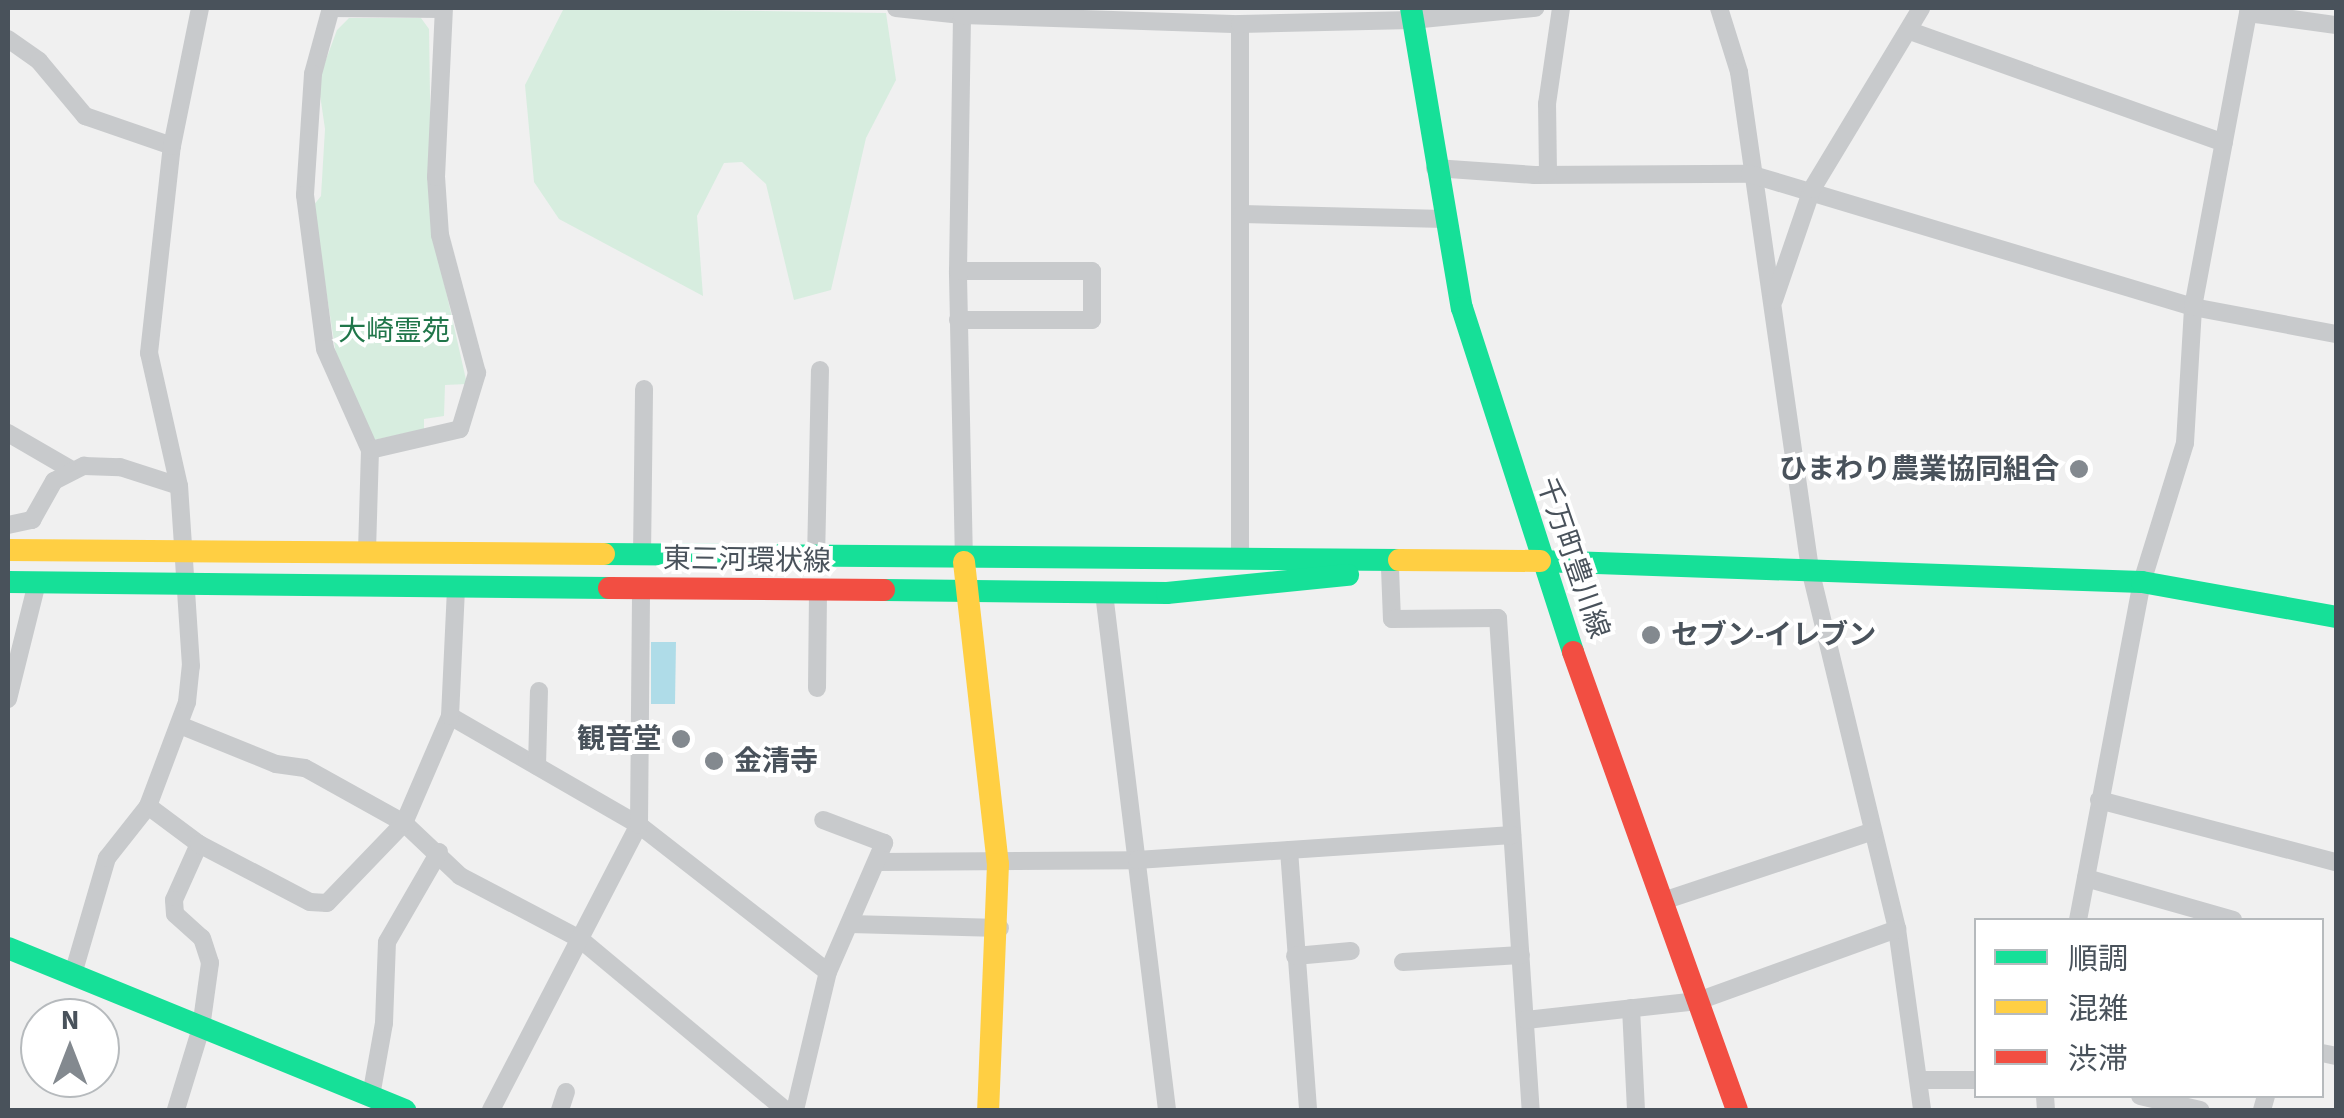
<!DOCTYPE html>
<html>
<head>
<meta charset="utf-8">
<style>
	body { margin:0 }
	#map { position:relative; width:2344px; height:1118px; overflow:hidden; background:#f0f0f0; font-family:"Source Sans 3","Noto Sans JP",sans-serif }
	div>[style] { position:absolute }
	.green>* { inset:0; background:#d7eddf }
	.water>* { inset:0; background:#afdce8 }
	.street>* { height:18px; margin:-9px; padding:0 9px; transform-origin:9px; border-radius:9px; background:#c8cacc }
	.fast>* { height:22px; margin:-11px; padding:0 11px; transform-origin:11px; border-radius:11px; background:#16e098 }
	.slow>* { height:22px; margin:-11px; padding:0 11px; transform-origin:11px; border-radius:11px; background:#ffcf43 }
	.jam>* { height:22px; margin:-11px; padding:0 11px; transform-origin:11px; border-radius:11px; background:#f24e42 }
	.dots>* { width:28px; height:28px; translate:-50% -50%; box-sizing:border-box; border:5px solid #fff; border-radius:50% }
	span { translate:-50% -50%; white-space:nowrap; text-align:center; line-height:1.15; -webkit-text-stroke:8px #fff; paint-order:stroke }
	.park-label { font-size:28px; color:#20764a }
	.poi-label { font-size:28px; color:#49525b; font-weight:700 }
	.right { translate:-100% -50%; text-align:right }
	.left { translate:0 -50%; text-align:left }
	.street-label { font-size:28px; color:#49525b }
	.frame { position:absolute; inset:0; border:10px solid #49525b; pointer-events:none }
	.legend { position:absolute; left:1974px; top:918px; width:350px; height:180px; box-sizing:border-box; background:#fff; border:2px solid #b6babd; margin:0; padding:12px 18px; list-style:none; font-size:30px; color:#49525b }
	.legend li { display:flex; align-items:center; gap:20px; height:50px }
	.legend b { width:50px; border:2px solid #b6babd }
	.north { position:absolute; left:20px; top:998px; width:100px; height:100px; box-sizing:border-box; background:#fff; border:2px solid #b6babd; border-radius:50%; rotate:0deg; font-size:28px; font-weight:700; line-height:40px; text-align:center; color:#49525b }
	.north::after { content:''; display:block; margin:auto; width:35px; height:45px; background:#83898f; clip-path:polygon(50% 0,100% 100%,50% 72%,0 100%) }
</style>
</head>
<body>
<div id="map">
	<div class="green">
		<i style="clip-path:polygon(564px 8px,886px 13px,896px 80px,866px 138px,831px 290px,794px 300px,766px 184px,742px 162px,724px 163px,697px 216px,703px 296px,559px 219px,534px 182px,525px 85px)"></i>
		<i style="clip-path:polygon(349px 18px,421px 18px,429px 29px,432px 229px,467px 384px,445px 385px,444px 416px,424px 419px,424px 429px,374px 440px,336px 354px,313px 206px,321px 196px,325px 129px,318px 81px,337px 30px)"></i>
	</div>
	<div class="water">
		<i style="clip-path:polygon(651px 642px,676px 642px,675px 704px,651px 704px)"></i>
	</div>
	<div class="street">
		<i style="left:331px;top:8px;width:68px;rotate:105.3deg"></i>
		<i style="left:313px;top:74px;width:121px;rotate:93.8deg"></i>
		<i style="left:305px;top:195px;width:155px;rotate:82.6deg"></i>
		<i style="left:325px;top:349px;width:111px;rotate:66deg"></i>
		<i style="left:370px;top:450px;width:104px;rotate:91.7deg"></i>
		<i style="left:331px;top:8px;width:112px;rotate:0.5deg"></i>
		<i style="left:896px;top:8px;width:66px;rotate:6.1deg"></i>
		<i style="left:1719px;top:8px;width:67px;rotate:72.6deg"></i>
		<i style="left:1739px;top:72px;width:502px;rotate:81.87deg"></i>
		<i style="left:1810px;top:569px;width:370px;rotate:76.4deg"></i>
		<i style="left:1897px;top:929px;width:183px;rotate:82.1deg"></i>
		<i style="left:2248px;top:13px;width:89px;rotate:7.8deg"></i>
		<i style="left:1240px;top:24px;width:535px;rotate:90deg"></i>
		<i style="left:1910px;top:31px;width:333px;rotate:19.6deg"></i>
		<i style="left:8px;top:39px;width:38px;rotate:35deg"></i>
		<i style="left:39px;top:61px;width:72px;rotate:50.1deg"></i>
		<i style="left:85px;top:116px;width:92px;rotate:19deg"></i>
		<i style="left:1435px;top:168px;width:100px;rotate:4deg"></i>
		<i style="left:1535px;top:175px;width:215px;rotate:-0.3deg"></i>
		<i style="left:1750px;top:174px;width:463px;rotate:16.7deg"></i>
		<i style="left:2193px;top:307px;width:146px;rotate:10.7deg"></i>
		<i style="left:1548px;top:173px;width:69px;rotate:-90.8deg"></i>
		<i style="left:1547px;top:104px;width:97px;rotate:-81.7deg"></i>
		<i style="left:1242px;top:214px;width:203px;rotate:1.4deg"></i>
		<i style="left:958px;top:271px;width:134px"></i>
		<i style="left:1092px;top:271px;width:49px;rotate:90deg"></i>
		<i style="left:1092px;top:320px;width:134px;rotate:180deg"></i>
		<i style="left:1774px;top:300px;width:117px;rotate:-71.1deg"></i>
		<i style="left:1812px;top:189px;width:211px;rotate:-58.9deg"></i>
		<i style="left:8px;top:433px;width:72px;rotate:30.1deg"></i>
		<i style="left:370px;top:450px;width:92px;rotate:-13.1deg"></i>
		<i style="left:460px;top:429px;width:59px;rotate:-73.1deg"></i>
		<i style="left:477px;top:373px;width:143px;rotate:-105deg"></i>
		<i style="left:440px;top:235px;width:58px;rotate:-93.9deg"></i>
		<i style="left:436px;top:177px;width:169px;rotate:-87.3deg"></i>
		<i style="left:8px;top:525px;width:25px;rotate:-12deg"></i>
		<i style="left:32px;top:520px;width:45px;rotate:-60.6deg"></i>
		<i style="left:54px;top:481px;width:34px;rotate:-27deg"></i>
		<i style="left:84px;top:466px;width:36px;rotate:2deg"></i>
		<i style="left:120px;top:467px;width:62px;rotate:17.9deg"></i>
		<i style="left:642px;top:556px;width:167px;rotate:-89.3deg"></i>
		<i style="left:816px;top:560px;width:190px;rotate:-88.8deg"></i>
		<i style="left:964px;top:562px;width:291px;rotate:-91.2deg"></i>
		<i style="left:958px;top:271px;width:256px;rotate:-89.1deg"></i>
		<i style="left:962px;top:15px;width:278px;rotate:1.9deg"></i>
		<i style="left:1240px;top:24px;width:172px;rotate:-1.3deg"></i>
		<i style="left:1412px;top:20px;width:124px;rotate:-5.6deg"></i>
		<i style="left:1390px;top:568px;width:51px;rotate:87.8deg"></i>
		<i style="left:1392px;top:619px;width:106px;rotate:-0.5deg"></i>
		<i style="left:1498px;top:618px;width:493px;rotate:86.2deg"></i>
		<i style="left:1104px;top:593px;width:521px;rotate:83.05deg"></i>
		<i style="left:817px;top:688px;width:98px;rotate:-89.4deg"></i>
		<i style="left:8px;top:699px;width:120px;rotate:-76deg"></i>
		<i style="left:450px;top:716px;width:218px;rotate:30deg"></i>
		<i style="left:639px;top:825px;width:239px;rotate:37.9deg"></i>
		<i style="left:182px;top:726px;width:101px;rotate:22deg"></i>
		<i style="left:276px;top:764px;width:29px;rotate:8deg"></i>
		<i style="left:305px;top:768px;width:113px;rotate:29.1deg"></i>
		<i style="left:404px;top:823px;width:77px;rotate:43.4deg"></i>
		<i style="left:460px;top:876px;width:136px;rotate:27.7deg"></i>
		<i style="left:580px;top:939px;width:267px;rotate:39.8deg"></i>
		<i style="left:537px;top:766px;width:75px;rotate:-88.5deg"></i>
		<i style="left:2099px;top:800px;width:245px;rotate:14.7deg"></i>
		<i style="left:148px;top:806px;width:64px;rotate:36.7deg"></i>
		<i style="left:199px;top:844px;width:61px;rotate:114.1deg"></i>
		<i style="left:174px;top:900px;width:14px;rotate:86deg"></i>
		<i style="left:175px;top:914px;width:36px;rotate:42deg"></i>
		<i style="left:202px;top:938px;width:26px;rotate:72deg"></i>
		<i style="left:210px;top:963px;width:66px;rotate:97.9deg"></i>
		<i style="left:201px;top:1028px;width:86px;rotate:107deg"></i>
		<i style="left:199px;top:844px;width:125px;rotate:27.6deg"></i>
		<i style="left:310px;top:902px;width:17px;rotate:3deg"></i>
		<i style="left:327px;top:903px;width:111px;rotate:-46.1deg"></i>
		<i style="left:404px;top:823px;width:116px;rotate:-66.7deg"></i>
		<i style="left:450px;top:716px;width:129px;rotate:-87.3deg"></i>
		<i style="left:1289px;top:850px;width:261px;rotate:85.8deg"></i>
		<i style="left:878px;top:862px;width:259px;rotate:-0.4deg"></i>
		<i style="left:1137px;top:860px;width:376px;rotate:-3.8deg"></i>
		<i style="left:2086px;top:878px;width:153px;rotate:15.9deg"></i>
		<i style="left:1663px;top:901px;width:221px;rotate:-18.4deg"></i>
		<i style="left:2078px;top:920px;width:344px;rotate:-79.3deg"></i>
		<i style="left:2142px;top:582px;width:145px;rotate:-72.8deg"></i>
		<i style="left:2185px;top:443px;width:136px;rotate:-86.6deg"></i>
		<i style="left:2193px;top:307px;width:304px;rotate:-79.4deg"></i>
		<i style="left:850px;top:924px;width:150px;rotate:1.5deg"></i>
		<i style="left:1295px;top:956px;width:56px;rotate:-5.1deg"></i>
		<i style="left:1403px;top:962px;width:118px;rotate:-3.4deg"></i>
		<i style="left:73px;top:974px;width:121px;rotate:-73.7deg"></i>
		<i style="left:107px;top:858px;width:66px;rotate:-51.7deg"></i>
		<i style="left:148px;top:806px;width:111px;rotate:-69.4deg"></i>
		<i style="left:187px;top:702px;width:36px;rotate:-84deg"></i>
		<i style="left:191px;top:666px;width:180px;rotate:-93.8deg"></i>
		<i style="left:179px;top:486px;width:136px;rotate:-102.7deg"></i>
		<i style="left:149px;top:353px;width:208px;rotate:-83.7deg"></i>
		<i style="left:172px;top:146px;width:141px;rotate:-78.5deg"></i>
		<i style="left:1631px;top:1008px;width:102px;rotate:87.2deg"></i>
		<i style="left:1526px;top:1020px;width:173px;rotate:-6.3deg"></i>
		<i style="left:1698px;top:1001px;width:212px;rotate:-19.9deg"></i>
		<i style="left:2322px;top:1053px;width:14px;rotate:12deg"></i>
		<i style="left:1920px;top:1080px;width:56px"></i>
		<i style="left:371px;top:1096px;width:74px;rotate:-79.9deg"></i>
		<i style="left:384px;top:1023px;width:81px;rotate:-87.9deg"></i>
		<i style="left:387px;top:942px;width:104px;rotate:-60deg"></i>
		<i style="left:2045px;top:1096px;width:14px;rotate:86deg"></i>
		<i style="left:2140px;top:1096px;width:62px;rotate:13.1deg"></i>
		<i style="left:491px;top:1110px;width:321px;rotate:-62.6deg"></i>
		<i style="left:639px;top:825px;width:236px;rotate:-89.5deg"></i>
		<i style="left:560px;top:1110px;width:19px;rotate:-72deg"></i>
		<i style="left:795px;top:1110px;width:142px;rotate:-76.6deg"></i>
		<i style="left:828px;top:972px;width:141px;rotate:-66.5deg"></i>
		<i style="left:884px;top:843px;width:65px;rotate:-159.3deg"></i>
		<i style="left:2262px;top:1110px;width:15px;rotate:-74deg"></i>
	</div>
	<div class="fast">
		<i style="left:1411px;top:8px;width:304px;rotate:80.4deg"></i>
		<i style="left:1462px;top:308px;width:361px;rotate:72.1deg"></i>
		<i style="left:604px;top:554px;width:795px;rotate:0.43deg"></i>
		<i style="left:1540px;top:561px;width:602px;rotate:2deg"></i>
		<i style="left:2142px;top:582px;width:197px;rotate:10.2deg"></i>
		<i style="left:8px;top:582px;width:601px;rotate:0.57deg"></i>
		<i style="left:884px;top:590px;width:283px;rotate:0.6deg"></i>
		<i style="left:1167px;top:593px;width:182px;rotate:-5.7deg"></i>
		<i style="left:8px;top:948px;width:429px;rotate:22.2deg"></i>
	</div>
	<div class="slow">
		<i style="left:8px;top:550px;width:596px;rotate:0.38deg"></i>
		<i style="left:1399px;top:560px;width:141px;rotate:0.4deg"></i>
		<i style="left:964px;top:562px;width:304px;rotate:83.6deg"></i>
		<i style="left:998px;top:864px;width:246px;rotate:92.3deg"></i>
	</div>
	<div class="jam">
		<i style="left:609px;top:588px;width:275px;rotate:0.4deg"></i>
		<i style="left:1573px;top:652px;width:486px;rotate:70.3deg"></i>
	</div>
	<div class="dots">
		<i style="left:2079px;top:469px;background:#83898f"></i>
		<i style="left:1651px;top:635px;background:#83898f"></i>
		<i style="left:681px;top:739px;background:#83898f"></i>
		<i style="left:714px;top:761px;background:#83898f"></i>
	</div>
	<div class="park-label">
		<span style="left:394px;top:331px">大崎霊苑</span>
	</div>
	<div class="poi-label">
		<span class="right" style="left:2059px;top:469px">ひまわり農業協同組合</span>
		<span class="left" style="left:1671px;top:635px">セブン-イレブン</span>
		<span class="right" style="left:661px;top:739px">観音堂</span>
		<span class="left" style="left:734px;top:761px">金清寺</span>
	</div>
	<div class="street-label">
		<span style="left:1573px;top:558px;rotate:71deg">千万町豊川線</span>
		<span style="left:747px;top:560px;rotate:1deg">東三河環状線</span>
	</div>
	<div class="frame"></div>
	<ul class="legend">
	<li><b style="height:12px;background:#16e098"></b>順調</li>
	<li><b style="height:12px;background:#ffcf43"></b>混雑</li>
	<li><b style="height:12px;background:#f24e42"></b>渋滞</li>
	</ul>
	<div class="north">N</div>
</div>
</body>
</html>
